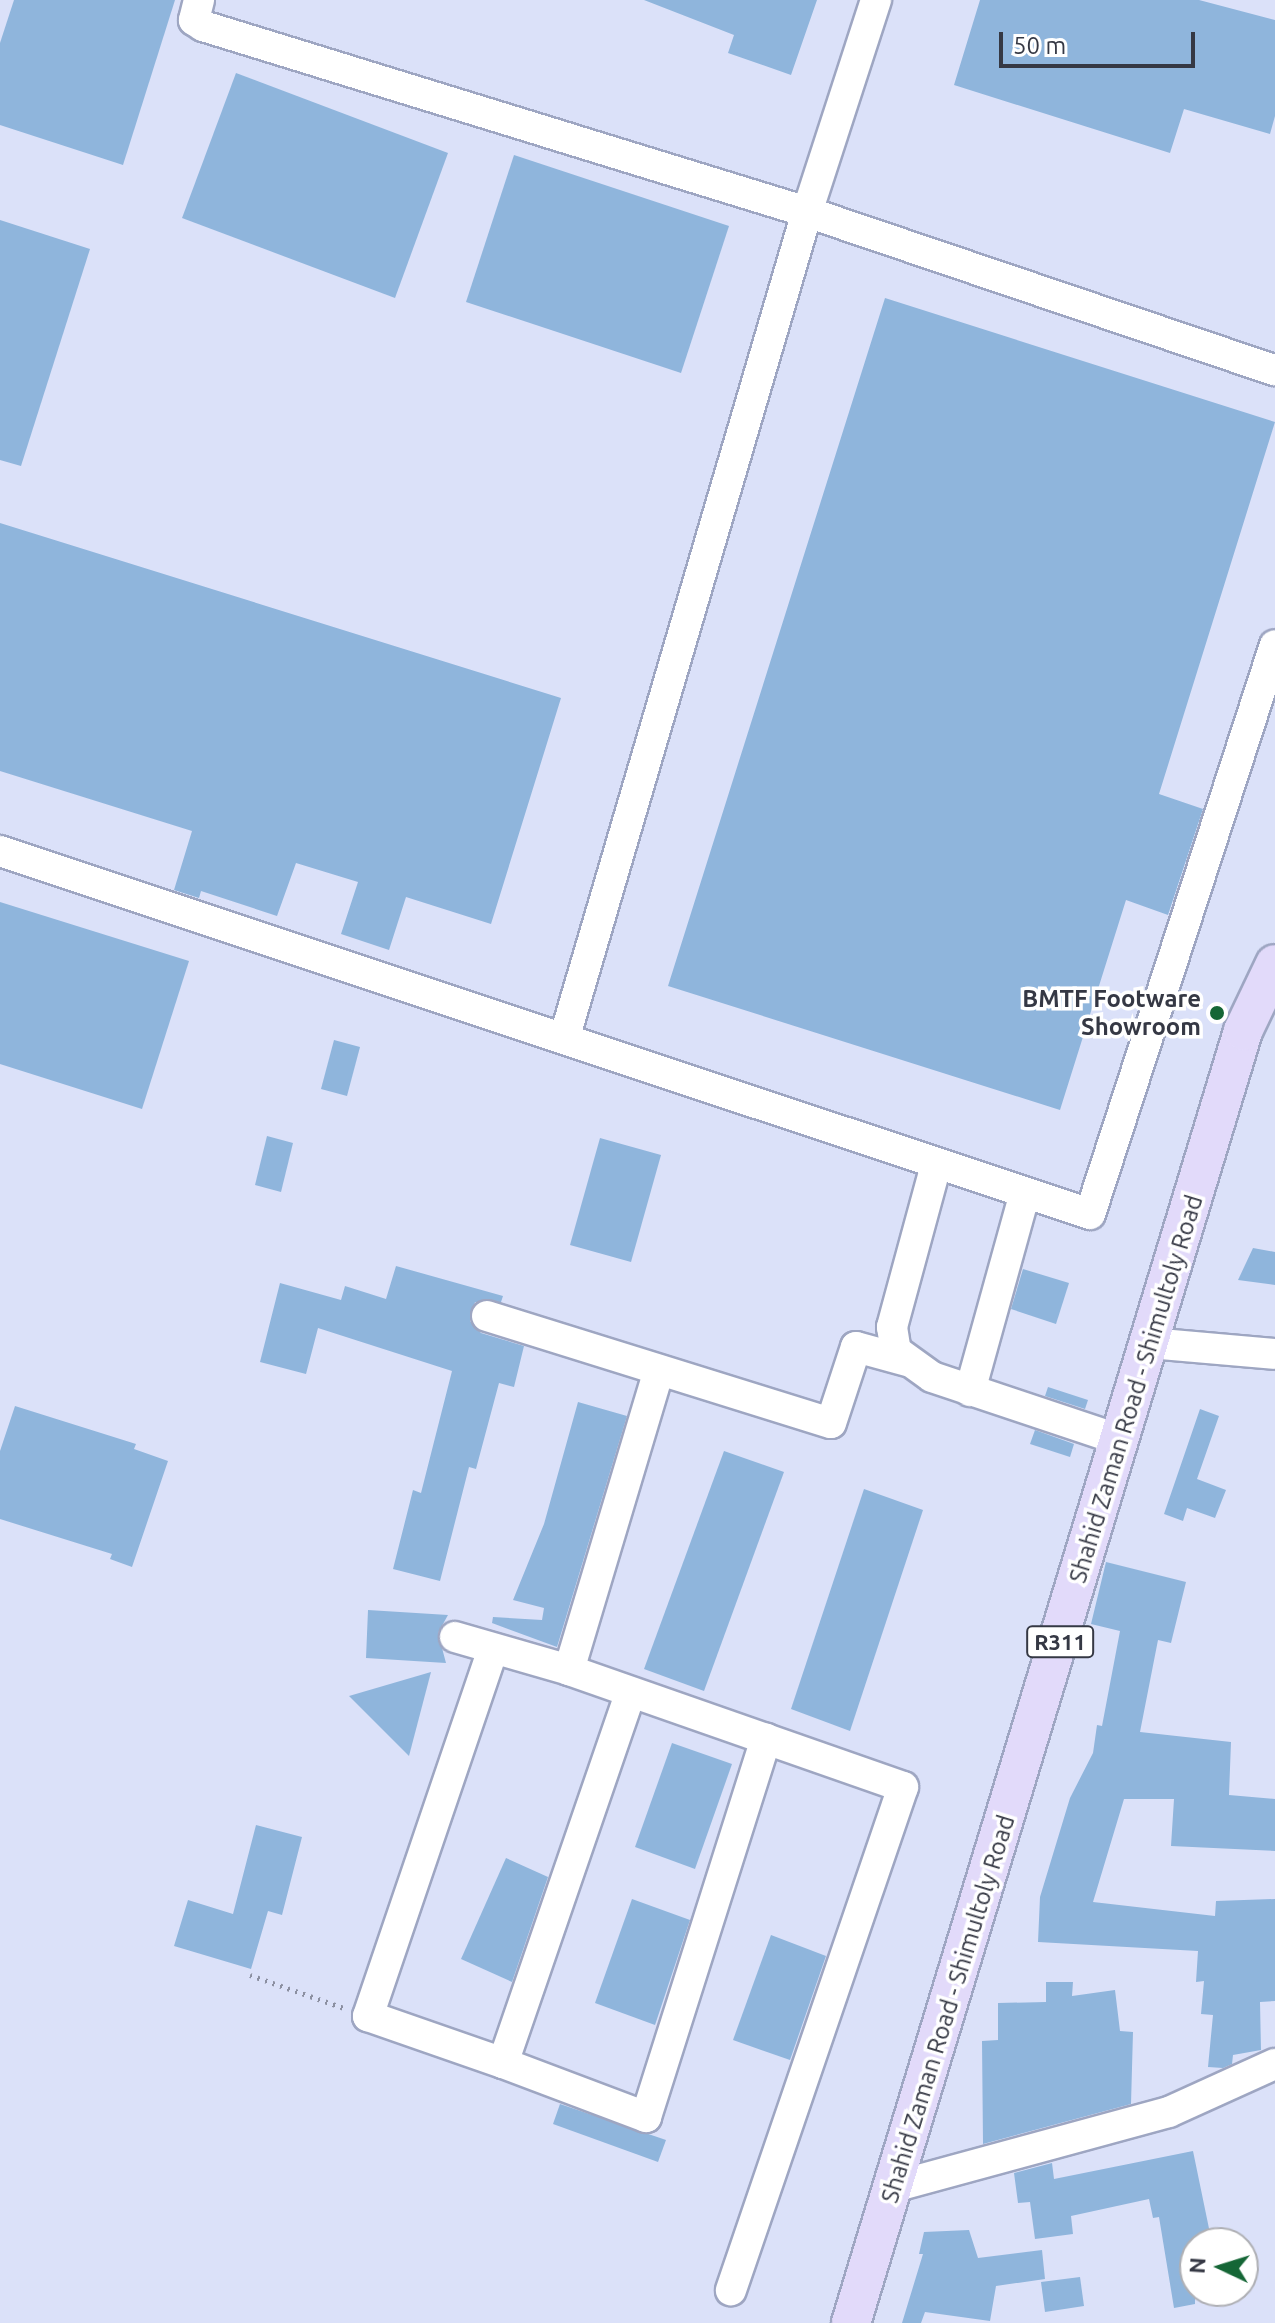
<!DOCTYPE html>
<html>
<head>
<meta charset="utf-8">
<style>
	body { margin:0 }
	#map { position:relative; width:1275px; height:2323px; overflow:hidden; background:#dbe1f9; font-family:Ubuntu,sans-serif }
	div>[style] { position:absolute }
	.building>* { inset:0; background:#8fb5dc }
	.path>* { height:5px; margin-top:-2.5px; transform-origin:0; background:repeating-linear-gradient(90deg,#8b8fa1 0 2px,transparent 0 8px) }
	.roads { filter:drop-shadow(2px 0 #9ea6c2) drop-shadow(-2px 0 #9ea6c2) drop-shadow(0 2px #9ea6c2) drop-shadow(0 -2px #9ea6c2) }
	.minor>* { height:30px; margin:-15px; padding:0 15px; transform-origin:15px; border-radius:15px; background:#fff }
	.major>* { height:38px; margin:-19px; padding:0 19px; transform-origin:19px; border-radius:19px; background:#e2dafa }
	.dots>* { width:22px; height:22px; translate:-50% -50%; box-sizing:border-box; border:4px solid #fff; border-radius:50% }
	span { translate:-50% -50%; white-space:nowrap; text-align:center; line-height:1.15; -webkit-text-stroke:7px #fff; paint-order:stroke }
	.shield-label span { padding:2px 6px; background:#fff; border:2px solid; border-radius:6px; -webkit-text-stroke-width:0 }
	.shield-label { font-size:22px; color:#353844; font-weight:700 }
	.poi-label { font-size:24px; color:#353844; font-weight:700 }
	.right { translate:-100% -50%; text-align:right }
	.street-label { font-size:24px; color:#353844 }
	.north { position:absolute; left:1179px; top:2227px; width:80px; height:80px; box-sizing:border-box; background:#fff; border:2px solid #aeafb4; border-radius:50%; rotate:274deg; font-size:22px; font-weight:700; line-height:32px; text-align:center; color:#353844 }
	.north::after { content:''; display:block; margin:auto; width:28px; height:36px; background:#156636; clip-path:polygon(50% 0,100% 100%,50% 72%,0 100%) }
	.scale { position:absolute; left:999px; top:32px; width:196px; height:36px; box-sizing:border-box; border:4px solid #353844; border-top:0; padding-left:10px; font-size:24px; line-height:28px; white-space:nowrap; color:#353844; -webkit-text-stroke:6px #fff; paint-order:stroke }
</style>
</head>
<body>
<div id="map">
	<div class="building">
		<i style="clip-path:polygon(14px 0,175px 0,123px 165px,0 125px,0 43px)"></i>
		<i style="clip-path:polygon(644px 0,817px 0,791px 75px,728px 53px,734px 35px)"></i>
		<i style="clip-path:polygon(980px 0,1199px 0,1275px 20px,1275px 116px,1270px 134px,1184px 109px,1170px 153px,954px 85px)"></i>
		<i style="clip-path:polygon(236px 73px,448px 153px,395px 298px,182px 218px)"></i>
		<i style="clip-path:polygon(514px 155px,729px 226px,681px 373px,466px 302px)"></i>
		<i style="clip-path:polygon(0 220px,90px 249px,21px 466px,0 460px)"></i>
		<i style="clip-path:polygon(885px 298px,1275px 422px,1159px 794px,1203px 809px,1168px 915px,1126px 900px,1060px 1110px,668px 986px)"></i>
		<i style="clip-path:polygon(0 523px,561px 698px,491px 924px,406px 897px,389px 950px,341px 934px,358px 882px,296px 863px,277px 916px,201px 891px,199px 898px,174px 890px,192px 831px,0 771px)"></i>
		<i style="clip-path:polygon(0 902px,189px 961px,142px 1109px,0 1064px)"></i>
		<i style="clip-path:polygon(334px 1040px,360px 1047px,347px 1096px,321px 1089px)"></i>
		<i style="clip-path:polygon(267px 1136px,293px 1143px,281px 1192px,255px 1185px)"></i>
		<i style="clip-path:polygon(600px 1138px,661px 1155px,631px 1262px,570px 1245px)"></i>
		<i style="clip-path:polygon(1253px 1248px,1275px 1252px,1275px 1285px,1238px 1280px)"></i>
		<i style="clip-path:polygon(396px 1266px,503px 1296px,501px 1302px,475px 1302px,470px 1321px,481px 1333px,524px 1346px,514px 1387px,499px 1383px,476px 1469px,469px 1467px,440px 1581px,393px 1569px,413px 1490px,421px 1493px,452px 1371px,318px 1328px,306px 1374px,260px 1362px,280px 1283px,341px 1300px,345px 1286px,386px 1299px)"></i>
		<i style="clip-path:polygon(1023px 1269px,1069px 1283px,1056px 1324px,1011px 1309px)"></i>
		<i style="clip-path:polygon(1048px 1387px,1088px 1400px,1085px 1409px,1045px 1396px)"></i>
		<i style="clip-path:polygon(578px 1402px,627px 1416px,557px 1647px,492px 1623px,493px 1617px,542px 1620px,544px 1608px,513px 1600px,544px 1524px)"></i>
		<i style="clip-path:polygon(15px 1406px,136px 1444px,134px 1449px,168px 1461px,132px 1567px,110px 1559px,112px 1554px,0 1519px,0 1451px)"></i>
		<i style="clip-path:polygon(1200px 1409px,1219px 1416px,1197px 1479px,1226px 1490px,1215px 1518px,1187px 1508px,1183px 1521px,1164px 1514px)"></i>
		<i style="clip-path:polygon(1035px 1430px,1074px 1444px,1070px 1457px,1030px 1444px)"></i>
		<i style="clip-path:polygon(724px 1451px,784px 1472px,704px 1691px,644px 1669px)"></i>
		<i style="clip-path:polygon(864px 1489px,923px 1510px,850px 1731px,791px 1709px)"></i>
		<i style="clip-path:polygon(1106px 1562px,1186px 1582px,1171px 1643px,1158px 1640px,1140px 1732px,1231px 1742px,1229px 1795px,1275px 1799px,1275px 1851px,1171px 1846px,1174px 1799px,1124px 1799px,1093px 1902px,1215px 1916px,1216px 1901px,1275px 1899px,1275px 2001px,1260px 2002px,1261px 2050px,1233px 2055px,1232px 2064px,1223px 2068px,1208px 2067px,1213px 2015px,1201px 2014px,1204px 1981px,1196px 1982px,1198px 1951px,1038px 1942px,1040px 1897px,1070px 1798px,1093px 1753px,1097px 1725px,1102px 1726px,1120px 1631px,1091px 1624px)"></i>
		<i style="clip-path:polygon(368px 1610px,448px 1615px,438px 1633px,446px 1663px,366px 1658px)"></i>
		<i style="clip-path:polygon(431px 1672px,409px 1756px,349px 1696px)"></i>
		<i style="clip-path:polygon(672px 1743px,732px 1764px,695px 1869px,635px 1847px)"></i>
		<i style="clip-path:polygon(256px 1825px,302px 1837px,282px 1915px,268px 1911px,251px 1969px,174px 1946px,188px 1900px,233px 1914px)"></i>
		<i style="clip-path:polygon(506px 1858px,548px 1877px,512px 1982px,461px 1959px)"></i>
		<i style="clip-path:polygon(632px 1899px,690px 1920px,655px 2025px,595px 2003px)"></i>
		<i style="clip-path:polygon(771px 1935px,826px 1956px,790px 2060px,733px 2040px)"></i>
		<i style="clip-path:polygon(1046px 1982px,1073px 1982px,1072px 1996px,1115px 1990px,1120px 2031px,1133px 2032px,1131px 2104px,983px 2144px,982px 2041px,998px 2040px,998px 2003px,1046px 2002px)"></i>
		<i style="clip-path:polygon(560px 2104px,666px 2140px,658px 2162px,553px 2124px)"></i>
		<i style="clip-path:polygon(1193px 2151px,1212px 2243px,1195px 2243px,1195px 2304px,1174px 2308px,1159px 2217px,1153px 2218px,1149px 2199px,1071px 2216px,1073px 2234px,1035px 2239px,1030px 2202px,1018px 2203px,1014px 2173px,1052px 2163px,1054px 2179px)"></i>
		<i style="clip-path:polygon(969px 2230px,978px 2258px,1042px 2250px,1045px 2279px,996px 2286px,990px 2321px,925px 2312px,921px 2323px,902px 2323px,923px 2254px,919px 2254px,924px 2232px)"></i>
		<i style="clip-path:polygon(1080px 2277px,1084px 2306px,1045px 2312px,1041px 2282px)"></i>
	</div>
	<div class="path">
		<i style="left:250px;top:1975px;width:100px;rotate:19.3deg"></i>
	</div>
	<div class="roads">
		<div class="minor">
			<i style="left:199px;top:0;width:21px;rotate:104deg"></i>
			<i style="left:194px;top:20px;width:11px;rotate:34deg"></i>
			<i style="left:203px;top:26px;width:632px;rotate:17.12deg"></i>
			<i style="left:807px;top:212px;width:862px;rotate:106.37deg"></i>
			<i style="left:564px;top:1039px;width:554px;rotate:18.4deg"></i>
			<i style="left:1090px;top:1214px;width:598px;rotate:-71.99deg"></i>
			<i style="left:876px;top:0;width:223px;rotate:108deg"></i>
			<i style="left:807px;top:212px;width:494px;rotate:18.7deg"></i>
			<i style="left:0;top:851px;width:595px;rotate:18.43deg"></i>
			<i style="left:936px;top:1165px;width:168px;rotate:105.2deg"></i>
			<i style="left:892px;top:1327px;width:24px;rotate:81deg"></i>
			<i style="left:896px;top:1351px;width:44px;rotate:35.8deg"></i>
			<i style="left:932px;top:1377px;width:198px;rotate:18.5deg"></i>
			<i style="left:487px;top:1316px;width:360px;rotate:17.3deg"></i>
			<i style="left:831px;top:1423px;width:80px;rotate:-71.8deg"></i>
			<i style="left:856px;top:1347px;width:53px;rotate:15.4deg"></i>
			<i style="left:1150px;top:1343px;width:125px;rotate:5deg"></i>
			<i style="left:970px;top:1391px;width:205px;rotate:-74.5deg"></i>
			<i style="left:455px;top:1637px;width:119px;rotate:16.1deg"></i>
			<i style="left:569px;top:1670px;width:313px;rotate:-73.3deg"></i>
			<i style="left:493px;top:1649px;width:388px;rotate:108.8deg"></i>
			<i style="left:368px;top:2016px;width:143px;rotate:19.2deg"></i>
			<i style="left:503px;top:2063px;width:392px;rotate:-71deg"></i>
			<i style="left:569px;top:1670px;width:354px;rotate:19.3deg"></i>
			<i style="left:903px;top:1787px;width:532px;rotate:108.88deg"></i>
			<i style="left:503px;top:2063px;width:153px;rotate:20.7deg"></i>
			<i style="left:646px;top:2117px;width:397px;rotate:-72.4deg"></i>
			<i style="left:893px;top:2187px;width:286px;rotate:-15.2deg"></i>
			<i style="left:1169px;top:2112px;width:116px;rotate:-24.4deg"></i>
		</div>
		<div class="major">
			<i style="left:851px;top:2323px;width:1350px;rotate:-73.12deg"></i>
			<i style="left:1243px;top:1031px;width:74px;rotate:-64.5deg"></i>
		</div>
	</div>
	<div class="dots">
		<i style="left:1217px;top:1013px;background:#156636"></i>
	</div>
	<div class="shield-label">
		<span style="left:1060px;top:1642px">R311</span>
	</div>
	<div class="poi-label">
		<span class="right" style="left:1201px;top:1013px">BMTF Footware<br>Showroom</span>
	</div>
	<div class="street-label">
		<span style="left:1136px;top:1389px;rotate:-73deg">Shahid Zaman Road - Shimultoly Road</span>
		<span style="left:948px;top:2009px;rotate:-73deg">Shahid Zaman Road - Shimultoly Road</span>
	</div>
	<div class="north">N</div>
	<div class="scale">50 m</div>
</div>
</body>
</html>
